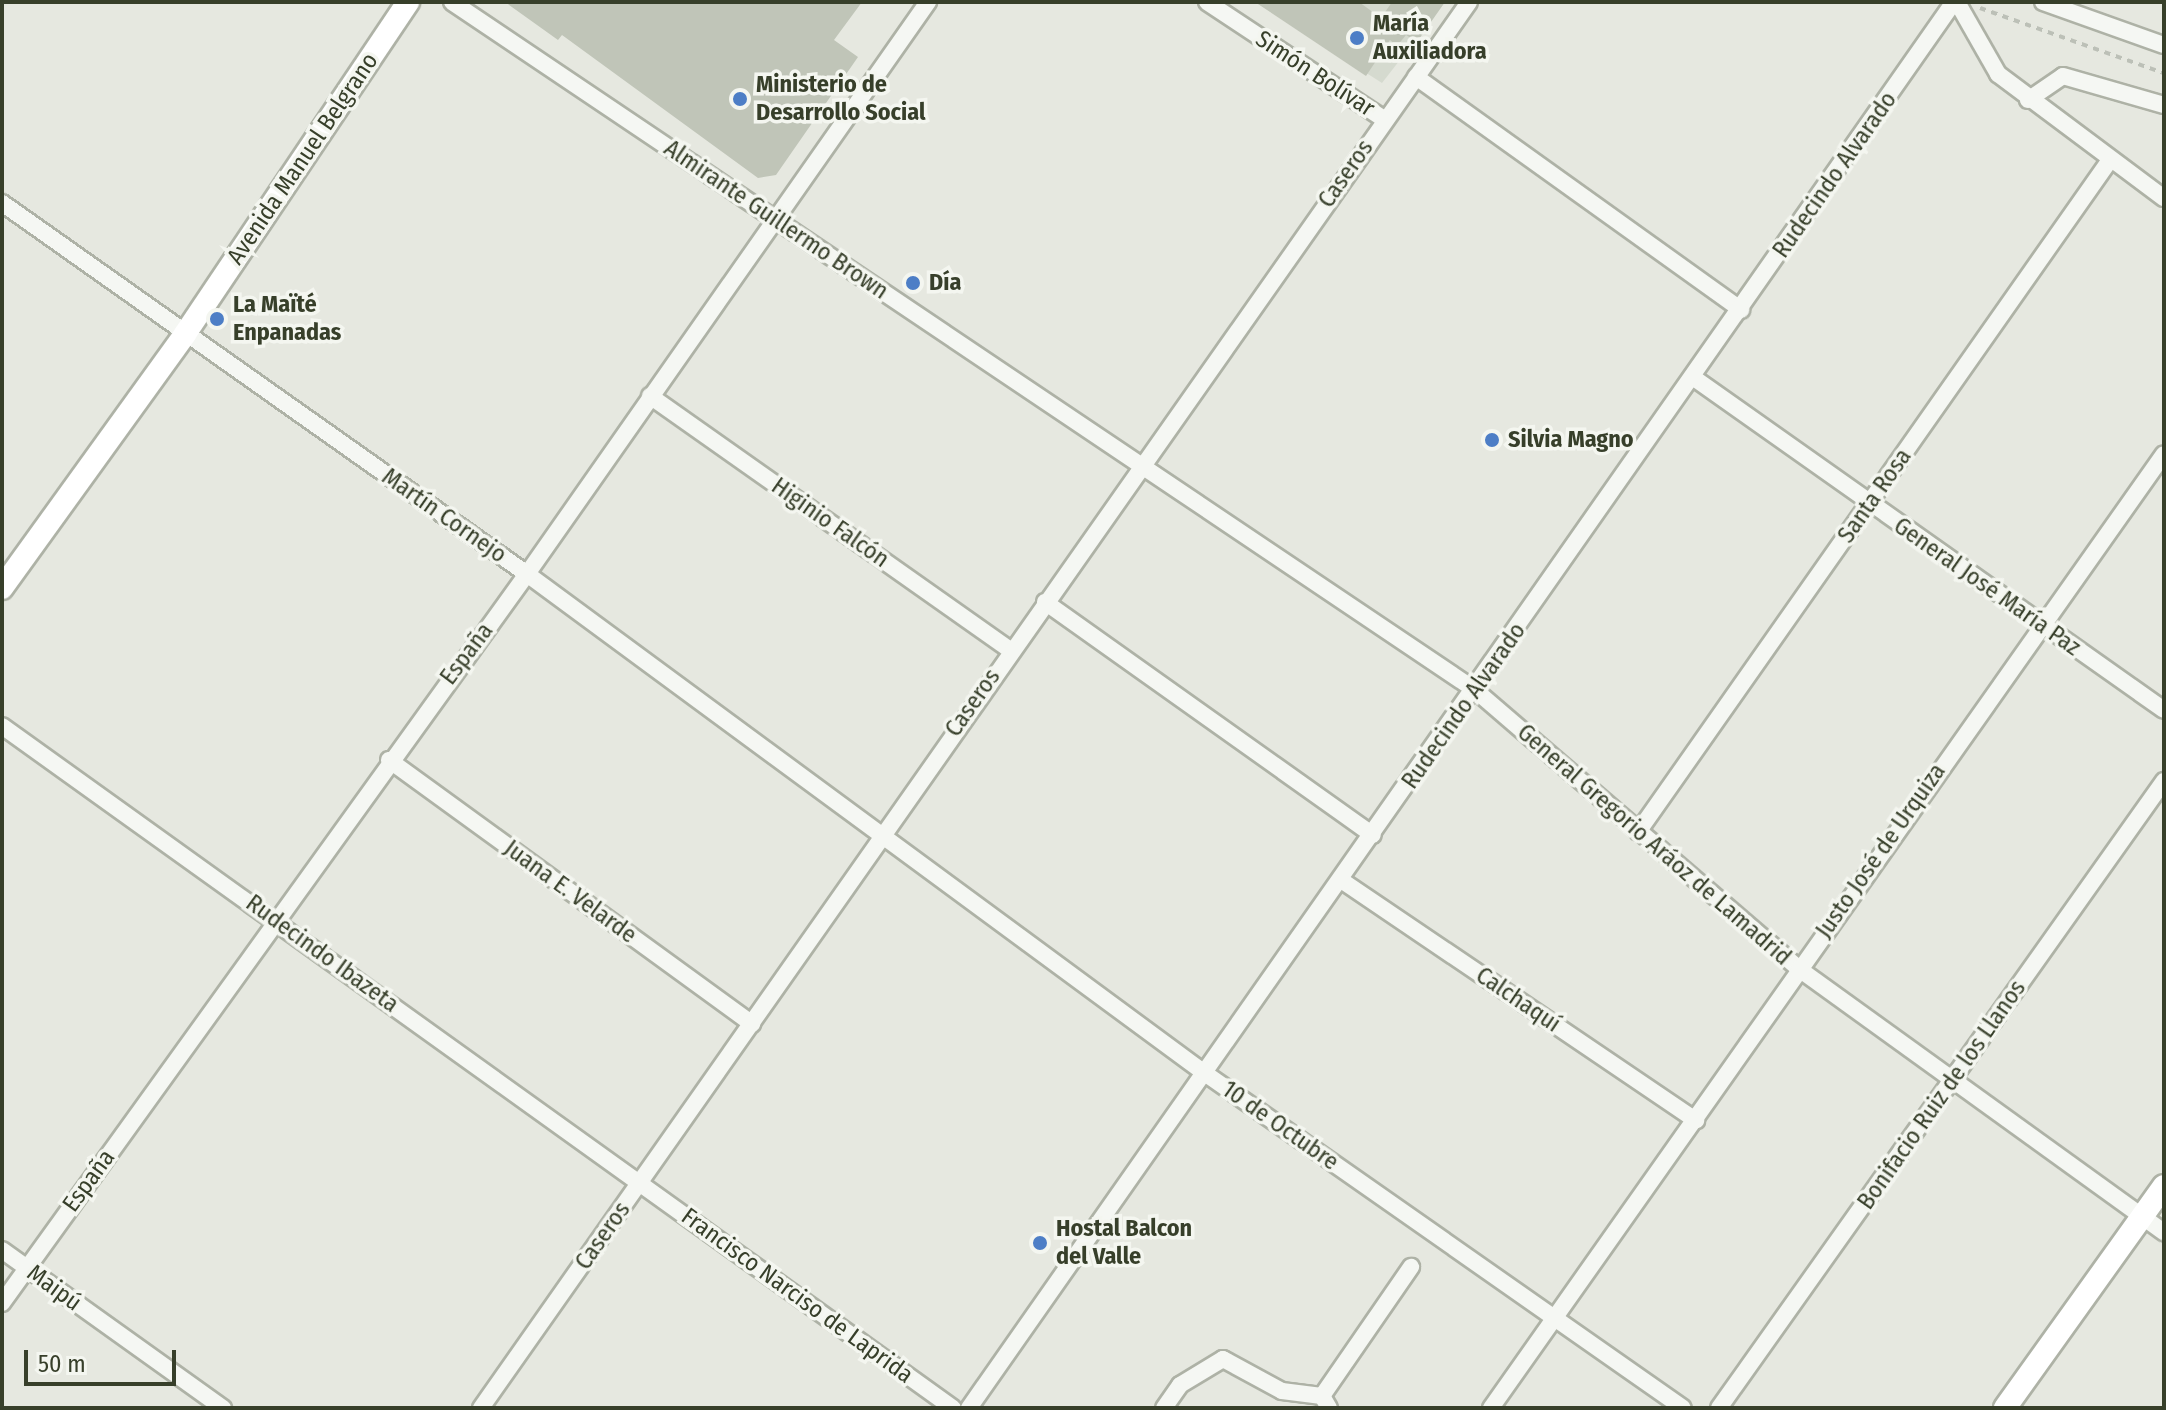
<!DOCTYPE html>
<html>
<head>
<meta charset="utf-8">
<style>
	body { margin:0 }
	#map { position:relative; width:2166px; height:1410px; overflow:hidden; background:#e6e8e0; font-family:"Fira Sans Condensed",sans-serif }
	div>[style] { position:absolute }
	.built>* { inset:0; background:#d5dacf }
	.building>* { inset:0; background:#c0c5b8 }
	.path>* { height:4px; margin-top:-2px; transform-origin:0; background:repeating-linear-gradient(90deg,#bcc0b7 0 6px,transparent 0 12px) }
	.roads { filter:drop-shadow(2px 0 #aeb2a6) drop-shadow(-2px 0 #aeb2a6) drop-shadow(0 2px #aeb2a6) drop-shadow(0 -2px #aeb2a6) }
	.street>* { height:16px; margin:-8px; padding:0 8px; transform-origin:8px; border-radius:8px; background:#f5f7f3 }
	.secondary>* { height:22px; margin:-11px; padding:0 11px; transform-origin:11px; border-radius:11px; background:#fff }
	.dots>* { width:22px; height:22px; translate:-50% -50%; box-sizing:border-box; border:4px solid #f4f6f0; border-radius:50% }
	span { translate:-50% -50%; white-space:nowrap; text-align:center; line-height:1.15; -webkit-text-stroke:7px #f4f6f0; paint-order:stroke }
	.poi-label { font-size:24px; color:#373f2a; font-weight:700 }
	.left { translate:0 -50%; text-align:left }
	.street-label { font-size:24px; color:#373f2a }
	.frame { position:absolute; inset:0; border:4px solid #373f2a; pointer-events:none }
	.scale { position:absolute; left:24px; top:1350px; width:152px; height:36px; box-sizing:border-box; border:4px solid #373f2a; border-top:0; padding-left:10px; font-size:24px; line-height:28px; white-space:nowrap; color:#373f2a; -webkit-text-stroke:6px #f4f6f0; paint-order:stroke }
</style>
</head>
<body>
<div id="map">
	<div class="built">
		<i style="clip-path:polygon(1255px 2px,1445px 2px,1382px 83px)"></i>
	</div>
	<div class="building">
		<i style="clip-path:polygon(505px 2px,862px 2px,834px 40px,858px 57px,776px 175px,758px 178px,562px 35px,558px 40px)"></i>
		<i style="clip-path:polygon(1255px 2px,1359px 2px,1381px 18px,1392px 2px,1445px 2px,1417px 42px,1406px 35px,1397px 46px,1390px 40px,1366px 76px)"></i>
	</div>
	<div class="path">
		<i style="left:1980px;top:8px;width:195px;rotate:19.5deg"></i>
	</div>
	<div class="roads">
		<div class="street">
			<i style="left:452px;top:2px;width:1233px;rotate:33.92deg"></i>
			<i style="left:1475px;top:690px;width:428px;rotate:40.7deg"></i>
			<i style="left:1799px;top:969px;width:450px;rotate:35.8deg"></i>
			<i style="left:1207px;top:2px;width:212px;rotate:33.5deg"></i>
			<i style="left:1957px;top:2px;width:83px;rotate:60.3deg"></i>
			<i style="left:1998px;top:74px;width:207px;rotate:36.8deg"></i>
			<i style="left:2043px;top:2px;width:128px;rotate:19.6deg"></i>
			<i style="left:1416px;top:77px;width:400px;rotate:35.6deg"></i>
			<i style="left:2028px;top:100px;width:42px;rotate:-34.4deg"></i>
			<i style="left:2063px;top:76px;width:105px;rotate:16deg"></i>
			<i style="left:2px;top:203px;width:643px;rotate:35.25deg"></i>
			<i style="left:527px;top:574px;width:843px;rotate:36.37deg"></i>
			<i style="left:1206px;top:1074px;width:582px;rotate:35deg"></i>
			<i style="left:1694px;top:378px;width:575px;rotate:35.24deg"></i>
			<i style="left:650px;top:396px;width:441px;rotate:35.2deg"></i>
			<i style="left:1045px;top:602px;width:402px;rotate:35.4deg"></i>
			<i style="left:2px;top:726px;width:1170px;rotate:35.65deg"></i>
			<i style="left:389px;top:760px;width:449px;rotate:36deg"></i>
			<i style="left:1638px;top:832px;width:821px;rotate:-54.92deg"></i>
			<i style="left:1341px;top:880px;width:429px;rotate:34.1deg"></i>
			<i style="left:2px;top:1250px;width:272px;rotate:35.6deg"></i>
			<i style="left:2px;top:1303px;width:898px;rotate:-54.24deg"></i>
			<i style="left:527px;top:574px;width:699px;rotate:-54.97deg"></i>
			<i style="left:481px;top:1408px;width:1718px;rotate:-54.9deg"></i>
			<i style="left:969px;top:1408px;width:1717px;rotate:-54.99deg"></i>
			<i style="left:1164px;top:1408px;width:28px;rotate:-55deg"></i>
			<i style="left:1180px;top:1385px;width:50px;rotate:-31.2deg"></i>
			<i style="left:1223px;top:1359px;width:67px;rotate:28.5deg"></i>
			<i style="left:1282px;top:1391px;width:40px;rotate:7.1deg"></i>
			<i style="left:1329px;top:1408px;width:14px;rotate:-120deg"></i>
			<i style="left:1322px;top:1396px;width:157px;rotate:-55.4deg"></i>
			<i style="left:1491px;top:1408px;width:1167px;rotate:-54.8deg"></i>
			<i style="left:1719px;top:1408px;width:769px;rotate:-54.64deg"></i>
		</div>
		<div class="secondary">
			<i style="left:2px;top:588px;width:313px;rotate:-54.2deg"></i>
			<i style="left:185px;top:334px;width:400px;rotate:-56.1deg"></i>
			<i style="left:2005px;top:1408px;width:273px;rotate:-54.4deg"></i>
		</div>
	</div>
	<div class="dots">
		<i style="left:1357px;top:38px;background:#4d7ec6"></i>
		<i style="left:740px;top:99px;background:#4d7ec6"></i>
		<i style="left:913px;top:283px;background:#4d7ec6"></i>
		<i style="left:217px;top:319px;background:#4d7ec6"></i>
		<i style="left:1492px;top:440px;background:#4d7ec6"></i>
		<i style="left:1040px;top:1243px;background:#4d7ec6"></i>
	</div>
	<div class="poi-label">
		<span class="left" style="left:1373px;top:38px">María<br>Auxiliadora</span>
		<span class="left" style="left:756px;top:99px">Ministerio de<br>Desarrollo Social</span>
		<span class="left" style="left:929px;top:283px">Día</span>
		<span class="left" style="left:233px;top:319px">La Maïté<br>Enpanadas</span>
		<span class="left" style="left:1508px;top:440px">Silvia Magno</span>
		<span class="left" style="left:1056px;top:1243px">Hostal Balcon<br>del Valle</span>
	</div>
	<div class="street-label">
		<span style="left:1315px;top:74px;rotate:33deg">Simón Bolívar</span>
		<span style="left:303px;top:159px;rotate:-56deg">Avenida Manuel Belgrano</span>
		<span style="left:1346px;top:174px;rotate:-55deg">Caseros</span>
		<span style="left:1835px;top:175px;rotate:-55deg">Rudecindo Alvarado</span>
		<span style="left:776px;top:220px;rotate:34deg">Almirante Guillermo Brown</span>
		<span style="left:1875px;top:496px;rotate:-55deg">Santa Rosa</span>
		<span style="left:444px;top:516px;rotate:35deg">Martín Cornejo</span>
		<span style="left:830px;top:523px;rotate:35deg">Higinio Falcón</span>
		<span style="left:1987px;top:587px;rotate:35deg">General José María Paz</span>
		<span style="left:467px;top:654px;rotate:-53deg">España</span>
		<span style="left:973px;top:703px;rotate:-55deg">Caseros</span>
		<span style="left:1464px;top:706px;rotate:-55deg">Rudecindo Alvarado</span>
		<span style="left:1654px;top:845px;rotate:41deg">General Gregorio Aráoz de Lamadrid</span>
		<span style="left:1881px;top:851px;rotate:-55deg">Justo José de Urquiza</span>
		<span style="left:570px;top:892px;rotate:36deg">Juana E. Velarde</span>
		<span style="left:322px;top:954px;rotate:36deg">Rudecindo Ibazeta</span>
		<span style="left:1518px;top:1000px;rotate:34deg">Calchaquí</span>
		<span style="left:1942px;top:1095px;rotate:-55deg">Bonifacio Ruiz de los Llanos</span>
		<span style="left:1280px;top:1126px;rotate:35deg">10 de Octubre</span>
		<span style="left:89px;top:1181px;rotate:-54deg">España</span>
		<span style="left:603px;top:1236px;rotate:-55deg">Caseros</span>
		<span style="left:54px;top:1288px;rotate:36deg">Maipú</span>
		<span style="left:797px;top:1296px;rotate:36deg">Francisco Narciso de Laprida</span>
	</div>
	<div class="frame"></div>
	<div class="scale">50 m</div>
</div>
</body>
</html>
